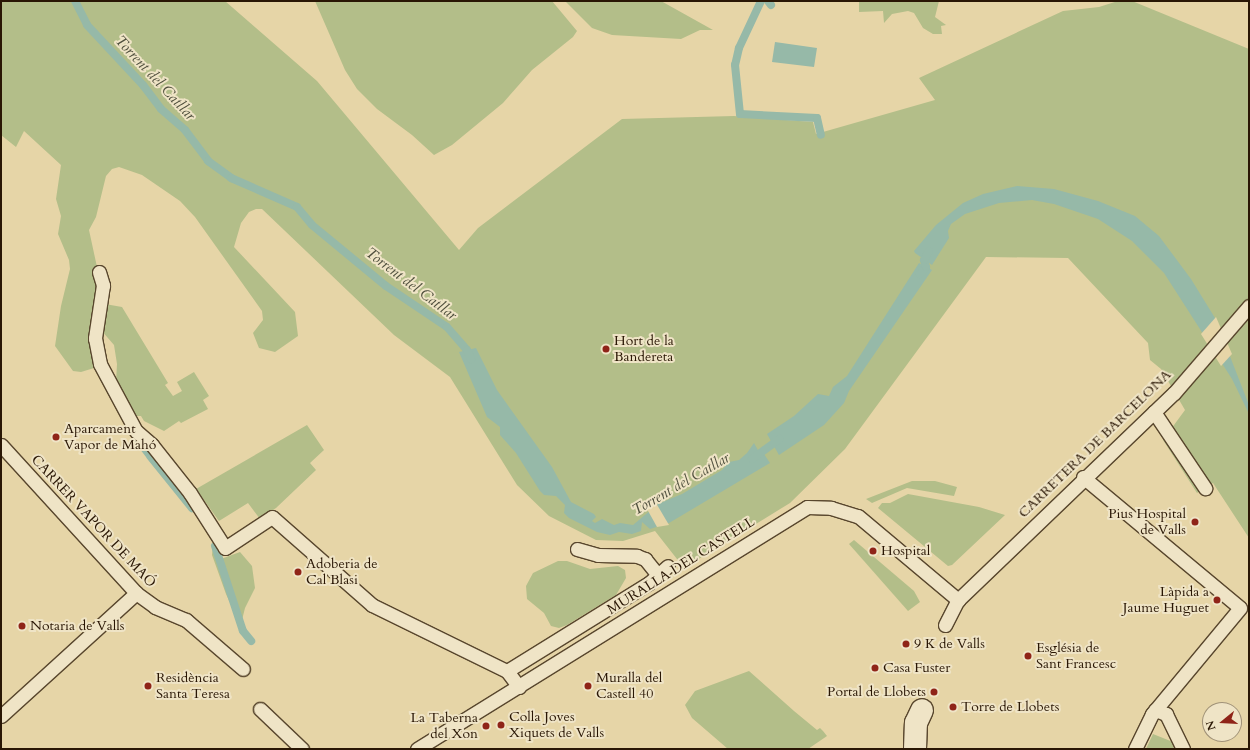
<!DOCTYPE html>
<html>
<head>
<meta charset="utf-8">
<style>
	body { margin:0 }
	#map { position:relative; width:1250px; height:750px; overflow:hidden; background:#e6d5a7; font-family:Cardo,serif }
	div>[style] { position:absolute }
	.green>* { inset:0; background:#b3be89 }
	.water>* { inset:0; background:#96b9a8 }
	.pier>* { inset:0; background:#e6d5a7 }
	.stream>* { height:8px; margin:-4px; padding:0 4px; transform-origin:4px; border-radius:4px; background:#96b9a8 }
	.roads { filter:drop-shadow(1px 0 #58462d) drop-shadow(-1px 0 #58462d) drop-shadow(0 1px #58462d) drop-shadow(0 -1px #58462d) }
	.lane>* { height:13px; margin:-6.5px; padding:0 6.5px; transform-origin:6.5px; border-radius:6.5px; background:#efe4c6 }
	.street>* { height:22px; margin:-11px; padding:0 11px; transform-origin:11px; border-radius:11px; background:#efe4c6 }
	.dots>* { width:11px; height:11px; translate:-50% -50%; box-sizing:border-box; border:2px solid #efe4c6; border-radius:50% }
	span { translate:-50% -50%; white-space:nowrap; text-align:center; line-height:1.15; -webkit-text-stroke:4px #efe4c6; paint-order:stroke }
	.poi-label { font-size:14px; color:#291604 }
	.left { translate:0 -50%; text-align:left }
	.right { translate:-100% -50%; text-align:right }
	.street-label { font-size:14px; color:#291604 }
	.water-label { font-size:15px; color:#4f4f3d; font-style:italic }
	.frame { position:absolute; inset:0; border:2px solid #291604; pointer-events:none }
	.north { position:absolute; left:1202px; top:702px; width:40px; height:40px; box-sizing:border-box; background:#efe4c6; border:1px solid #a09278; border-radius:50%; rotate:252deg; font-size:11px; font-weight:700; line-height:16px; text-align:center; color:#291604 }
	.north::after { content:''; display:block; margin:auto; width:14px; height:18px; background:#8f2418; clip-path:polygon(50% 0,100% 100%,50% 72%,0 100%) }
</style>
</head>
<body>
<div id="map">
	<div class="green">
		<i style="clip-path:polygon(1px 1px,225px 1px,317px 81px,459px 250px,478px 228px,622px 119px,734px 116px,813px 122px,816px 134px,935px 100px,919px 78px,1063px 11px,1099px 7px,1118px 1px,1132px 1px,1249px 49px,1249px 538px,1213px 483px,1197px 493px,1163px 440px,1185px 410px,1161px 369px,1150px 360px,1148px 343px,1068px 258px,986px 257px,845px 449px,790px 503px,684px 568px,655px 531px,623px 541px,596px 540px,549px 516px,517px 485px,450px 377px,394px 335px,262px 209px,256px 209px,249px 212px,241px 223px,234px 247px,295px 312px,298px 336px,275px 352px,259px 348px,253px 333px,263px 320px,262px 311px,195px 217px,180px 201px,142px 175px,119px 167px,112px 169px,106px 176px,96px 217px,89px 230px,105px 304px,122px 307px,168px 383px,165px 385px,173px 396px,182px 391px,177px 382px,194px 372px,209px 396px,203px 400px,208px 409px,181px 423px,179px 421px,164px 431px,144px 421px,141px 416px,135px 416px,116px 382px,117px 364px,114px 345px,101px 330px,102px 345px,106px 358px,105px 366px,98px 372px,94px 368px,81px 372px,73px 371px,55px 346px,61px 306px,70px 269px,69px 260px,58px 234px,61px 216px,56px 199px,61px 165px,24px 131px,16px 147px,1px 135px)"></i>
		<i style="clip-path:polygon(315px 1px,552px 1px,577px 31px,573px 37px,532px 70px,503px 103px,452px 145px,434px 155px,412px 135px,377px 109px,357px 89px,345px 70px)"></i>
		<i style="clip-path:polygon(565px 1px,661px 1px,713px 30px,700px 30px,681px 39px,612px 35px,592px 28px)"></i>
		<i style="clip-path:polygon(859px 1px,939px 1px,935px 17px,946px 25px,941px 26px,942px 34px,933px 34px,923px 28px,914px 13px,908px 11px,892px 14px,884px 23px,883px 11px,859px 12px)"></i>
		<i style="clip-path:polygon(307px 425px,324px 450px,310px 463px,316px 470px,276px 508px,260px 519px,248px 503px,219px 521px,196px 489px)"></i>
		<i style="clip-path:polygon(912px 481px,935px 481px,957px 487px,954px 496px,907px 488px,872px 503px,866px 499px)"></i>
		<i style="clip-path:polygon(908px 494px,979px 507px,1005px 515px,952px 565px,948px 566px,878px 508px,882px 503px,890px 503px)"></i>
		<i style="clip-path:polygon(854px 540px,914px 591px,920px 602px,908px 611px,849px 544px)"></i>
		<i style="clip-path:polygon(213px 546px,221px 559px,240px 552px,252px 566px,255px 588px,245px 608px,242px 620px,237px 618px,226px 594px,212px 555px)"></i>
		<i style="clip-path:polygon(558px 561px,567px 561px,590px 569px,618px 566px,625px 570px,626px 578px,616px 595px,567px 625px,559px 628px,551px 626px,544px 613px,527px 599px,526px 586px,533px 573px)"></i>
		<i style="clip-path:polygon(749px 671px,794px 711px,817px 730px,820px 728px,823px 731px,827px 736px,808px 749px,728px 749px,692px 718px,685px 705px,695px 691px)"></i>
		<i style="clip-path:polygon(1153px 734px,1173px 742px,1174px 749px,1146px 749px)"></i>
	</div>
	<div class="water">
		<i style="clip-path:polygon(775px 42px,817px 48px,814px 67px,772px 62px)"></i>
		<i style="clip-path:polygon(1017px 186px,1054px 189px,1098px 201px,1135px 216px,1159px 236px,1191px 279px,1215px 318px,1249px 405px,1249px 414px,1232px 379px,1164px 273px,1132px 241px,1098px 219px,1054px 204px,1032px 200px,999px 203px,965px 214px,951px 224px,948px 231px,949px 238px,932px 265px,915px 253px,914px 251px,936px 225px,963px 203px,983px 194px)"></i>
		<i style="clip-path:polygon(919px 263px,932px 270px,849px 391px,844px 403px,824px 425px,779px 455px,767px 434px,794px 416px,818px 394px,829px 396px,833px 387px,847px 376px)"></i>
		<i style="clip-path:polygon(476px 348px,497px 390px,552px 467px,571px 502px,594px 514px,596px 517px,592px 521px,595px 523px,602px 519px,614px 525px,620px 523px,633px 525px,658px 504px,682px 494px,722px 470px,729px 462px,739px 460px,747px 453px,754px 443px,760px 454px,764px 454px,770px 463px,669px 523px,650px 529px,642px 522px,641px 531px,632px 534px,619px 532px,610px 535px,597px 532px,569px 518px,564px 513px,565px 505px,556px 496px,544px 495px,540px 491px,516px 453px,500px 435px,500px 427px,487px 417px,459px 352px)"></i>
	</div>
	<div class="pier">
		<i style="clip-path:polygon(1216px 317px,1232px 354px,1221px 366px,1201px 334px)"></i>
		<i style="clip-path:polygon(656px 503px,669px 525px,657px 527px,647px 509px)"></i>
	</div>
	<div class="stream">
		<i style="left:75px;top:1px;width:27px;rotate:63deg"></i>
		<i style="left:87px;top:25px;width:82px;rotate:47deg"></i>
		<i style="left:143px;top:85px;width:30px;rotate:53deg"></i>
		<i style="left:161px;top:109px;width:32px;rotate:41deg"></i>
		<i style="left:185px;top:130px;width:39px;rotate:53deg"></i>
		<i style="left:208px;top:161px;width:29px;rotate:36deg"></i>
		<i style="left:231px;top:178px;width:72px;rotate:23.7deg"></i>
		<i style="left:297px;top:207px;width:23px;rotate:50deg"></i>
		<i style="left:312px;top:225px;width:96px;rotate:39.5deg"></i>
		<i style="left:386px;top:286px;width:73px;rotate:33.9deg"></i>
		<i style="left:447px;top:327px;width:30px;rotate:49deg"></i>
		<i style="left:467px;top:350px;width:10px;rotate:66deg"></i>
		<i style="left:761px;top:1px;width:52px;rotate:115.1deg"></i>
		<i style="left:739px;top:48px;width:17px;rotate:103deg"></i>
		<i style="left:735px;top:65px;width:49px;rotate:84.2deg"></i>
		<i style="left:740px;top:114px;width:77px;rotate:3deg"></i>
		<i style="left:817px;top:118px;width:17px;rotate:77deg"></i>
		<i style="left:768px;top:1px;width:5px;rotate:53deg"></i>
		<i style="left:920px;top:274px;width:9px;rotate:-49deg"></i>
		<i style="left:926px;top:267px;width:7px;rotate:-106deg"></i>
		<i style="left:924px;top:260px;width:10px;rotate:-61deg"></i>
		<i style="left:136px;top:437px;width:21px;rotate:53deg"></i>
		<i style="left:150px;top:456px;width:67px;rotate:51.1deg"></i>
		<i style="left:752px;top:459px;width:34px;rotate:-36deg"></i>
		<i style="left:215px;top:546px;width:89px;rotate:71.8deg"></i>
		<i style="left:243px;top:631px;width:13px;rotate:51deg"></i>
	</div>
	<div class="roads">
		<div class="lane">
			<i style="left:99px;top:272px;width:14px;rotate:73deg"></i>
			<i style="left:103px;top:285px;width:54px;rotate:98.6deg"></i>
			<i style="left:95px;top:338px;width:26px;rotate:79deg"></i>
			<i style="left:100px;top:364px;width:76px;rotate:61.8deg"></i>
			<i style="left:136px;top:431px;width:21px;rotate:41deg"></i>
			<i style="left:152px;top:445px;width:61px;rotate:51.6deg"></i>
			<i style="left:190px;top:493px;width:65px;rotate:57.5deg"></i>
			<i style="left:225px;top:548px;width:56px;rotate:-33.4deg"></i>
			<i style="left:272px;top:517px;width:133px;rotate:41.3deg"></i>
			<i style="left:372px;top:605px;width:150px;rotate:26.1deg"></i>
			<i style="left:507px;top:671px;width:20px;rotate:53deg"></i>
			<i style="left:1154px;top:412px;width:92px;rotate:56.1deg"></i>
			<i style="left:1px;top:445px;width:200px;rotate:47.6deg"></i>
			<i style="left:136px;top:593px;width:24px;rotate:36deg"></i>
			<i style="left:155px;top:607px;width:34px;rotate:23deg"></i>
			<i style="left:186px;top:620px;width:75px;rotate:40.7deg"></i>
			<i style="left:1083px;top:477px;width:204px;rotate:39.8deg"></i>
			<i style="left:1240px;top:608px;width:138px;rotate:129.7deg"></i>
			<i style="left:1152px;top:714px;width:39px;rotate:116deg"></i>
			<i style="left:577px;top:549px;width:22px;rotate:16deg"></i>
			<i style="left:598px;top:555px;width:39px;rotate:1deg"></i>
			<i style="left:637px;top:556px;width:9px;rotate:21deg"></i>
			<i style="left:645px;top:559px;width:21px;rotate:51deg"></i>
			<i style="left:945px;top:625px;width:28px;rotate:-63deg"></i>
			<i style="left:958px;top:600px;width:299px;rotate:-43.8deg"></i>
			<i style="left:1174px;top:393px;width:115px;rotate:-49.2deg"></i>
			<i style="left:507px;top:671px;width:167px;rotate:-31.8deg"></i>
			<i style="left:649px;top:583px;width:25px;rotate:-42deg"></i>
			<i style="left:260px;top:709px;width:58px;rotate:43.6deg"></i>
			<i style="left:1155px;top:710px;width:12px;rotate:20deg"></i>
			<i style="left:1166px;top:714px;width:39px;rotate:64deg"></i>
			<i style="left:1px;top:716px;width:183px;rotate:-42.3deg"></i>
			<i style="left:417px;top:749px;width:459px;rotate:-31.8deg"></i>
			<i style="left:807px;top:507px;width:24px;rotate:2deg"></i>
			<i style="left:831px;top:508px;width:28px;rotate:17deg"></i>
			<i style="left:858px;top:516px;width:131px;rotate:40deg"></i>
		</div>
		<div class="street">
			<i style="left:915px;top:749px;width:26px;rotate:-88deg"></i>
			<i style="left:916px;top:723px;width:14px;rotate:-65deg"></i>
		</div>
	</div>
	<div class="dots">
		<i style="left:606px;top:349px;background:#8f2418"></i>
		<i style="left:56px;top:437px;background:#8f2418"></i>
		<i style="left:1195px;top:522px;background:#8f2418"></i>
		<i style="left:873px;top:551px;background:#8f2418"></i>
		<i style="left:298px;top:572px;background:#8f2418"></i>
		<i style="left:1217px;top:600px;background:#8f2418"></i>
		<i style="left:22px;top:626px;background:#8f2418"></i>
		<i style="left:906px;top:644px;background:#8f2418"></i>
		<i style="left:1028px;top:656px;background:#8f2418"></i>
		<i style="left:875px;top:668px;background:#8f2418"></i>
		<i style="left:148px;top:686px;background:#8f2418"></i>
		<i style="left:588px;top:686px;background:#8f2418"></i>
		<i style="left:934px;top:692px;background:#8f2418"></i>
		<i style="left:953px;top:707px;background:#8f2418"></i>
		<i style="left:501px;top:725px;background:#8f2418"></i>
		<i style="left:486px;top:726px;background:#8f2418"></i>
	</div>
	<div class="poi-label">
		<span class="left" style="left:614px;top:349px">Hort de la<br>Bandereta</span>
		<span class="left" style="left:64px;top:437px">Aparcament<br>Vapor de Mahó</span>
		<span class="right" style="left:1186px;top:522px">Pius Hospital<br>de Valls</span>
		<span class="left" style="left:881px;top:551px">Hospital</span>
		<span class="left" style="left:306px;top:572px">Adoberia de<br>Cal Blasi</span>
		<span class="right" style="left:1209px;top:600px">Làpida a<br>Jaume Huguet</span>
		<span class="left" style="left:30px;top:626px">Notaria de Valls</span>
		<span class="left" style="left:914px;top:644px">9 K de Valls</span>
		<span class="left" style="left:1036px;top:656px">Església de<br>Sant Francesc</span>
		<span class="left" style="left:883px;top:668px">Casa Fuster</span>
		<span class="left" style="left:156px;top:686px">Residència<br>Santa Teresa</span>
		<span class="left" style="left:596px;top:686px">Muralla del<br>Castell 40</span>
		<span class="right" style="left:926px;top:692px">Portal de Llobets</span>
		<span class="left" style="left:961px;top:707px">Torre de Llobets</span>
		<span class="left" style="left:509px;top:725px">Colla Joves<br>Xiquets de Valls</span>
		<span class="right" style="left:478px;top:726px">La Taberna<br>del Xon</span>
	</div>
	<div class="street-label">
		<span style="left:1095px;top:444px;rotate:-44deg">CARRETERA DE BARCELONA</span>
		<span style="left:93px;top:521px;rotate:47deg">CARRER VAPOR DE MAÓ</span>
		<span style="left:681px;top:566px;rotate:-32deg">MURALLA DEL CASTELL</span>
	</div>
	<div class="water-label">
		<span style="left:155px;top:78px;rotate:47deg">Torrent del Catllar</span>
		<span style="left:411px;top:284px;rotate:37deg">Torrent del Catllar</span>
		<span style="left:681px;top:484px;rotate:-30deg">Torrent del Catllar</span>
	</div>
	<div class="frame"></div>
	<div class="north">N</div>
</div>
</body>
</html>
